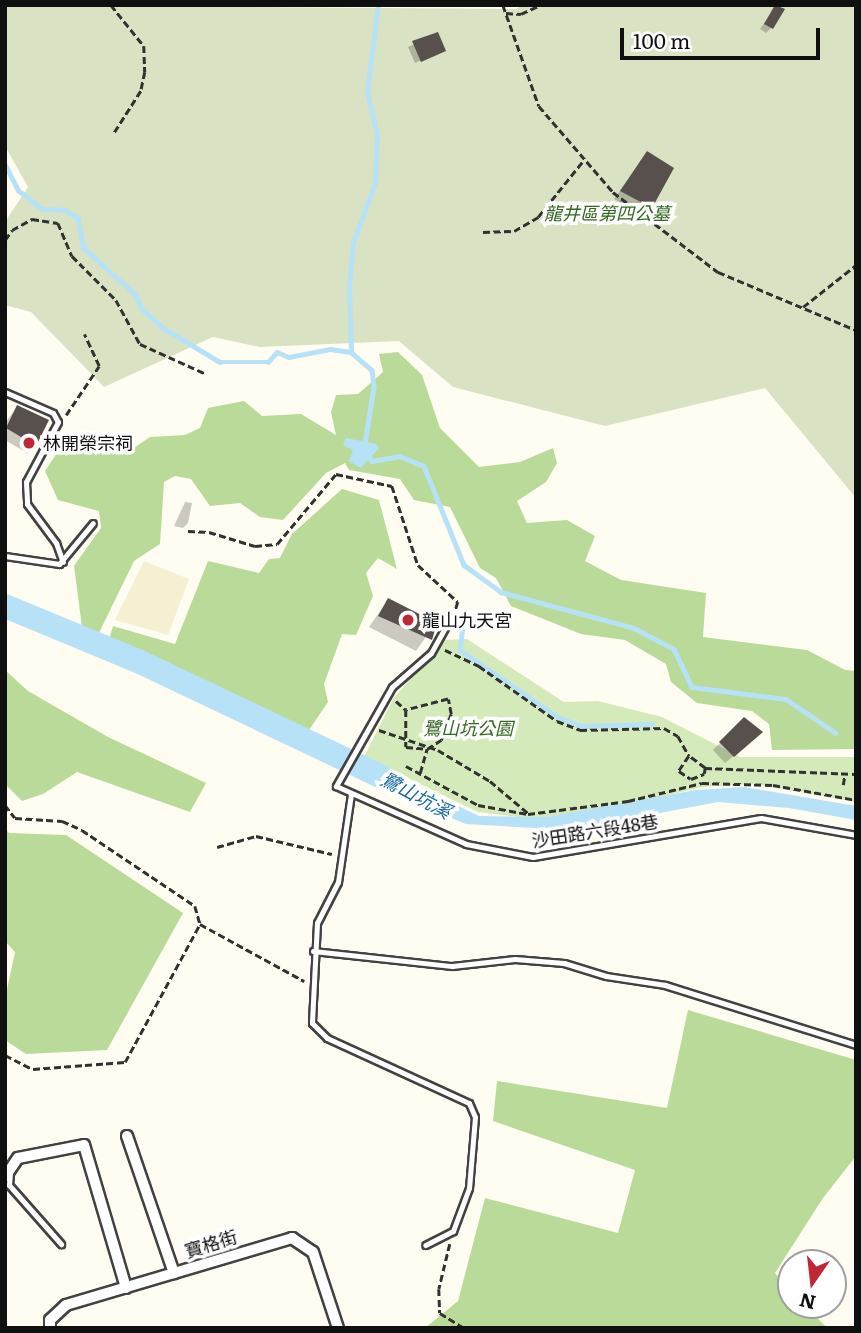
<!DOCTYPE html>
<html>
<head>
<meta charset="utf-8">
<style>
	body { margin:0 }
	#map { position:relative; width:861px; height:1333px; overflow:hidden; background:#fffcf2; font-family:Literata,"Noto Sans TC",serif }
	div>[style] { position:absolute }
	.farmland>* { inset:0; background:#f5f0d2 }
	.green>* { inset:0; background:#d5eabb }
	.forest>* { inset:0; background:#bada9a }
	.cemetery>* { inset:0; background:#d9e2c2 }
	.water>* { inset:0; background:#b7e1f6 }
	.shadow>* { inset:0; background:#0003 }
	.stream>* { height:4.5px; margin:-2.25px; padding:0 2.25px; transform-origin:2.25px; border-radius:2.25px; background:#b7e1f6 }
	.river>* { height:24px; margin:-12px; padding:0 12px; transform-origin:12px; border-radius:12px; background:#b7e1f6 }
	.building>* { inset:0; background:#58504c }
	.path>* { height:2.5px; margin-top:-1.25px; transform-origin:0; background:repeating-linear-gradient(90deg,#313131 0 7px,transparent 0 10.5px) }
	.roads { filter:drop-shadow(2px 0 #424242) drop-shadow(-2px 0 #424242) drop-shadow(0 2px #424242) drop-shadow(0 -2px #424242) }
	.service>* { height:5px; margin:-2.5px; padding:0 2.5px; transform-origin:2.5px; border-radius:2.5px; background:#fff }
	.minor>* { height:10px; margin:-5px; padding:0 5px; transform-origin:5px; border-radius:5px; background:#fff }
	.dots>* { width:19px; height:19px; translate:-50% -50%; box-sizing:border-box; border:4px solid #fff; border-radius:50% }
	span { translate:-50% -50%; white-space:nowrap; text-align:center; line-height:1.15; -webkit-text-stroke:7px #fff; paint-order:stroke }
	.park-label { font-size:18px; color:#32681f; font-style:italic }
	.poi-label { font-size:18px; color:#0f0f0f }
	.left { translate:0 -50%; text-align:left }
	.street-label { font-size:18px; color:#0f0f0f }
	.water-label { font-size:19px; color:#186ca1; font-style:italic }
	.frame { position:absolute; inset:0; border:7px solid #0f0f0f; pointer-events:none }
	.north { position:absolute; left:777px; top:1249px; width:70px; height:70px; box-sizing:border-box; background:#fff; border:2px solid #9f9f9f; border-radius:50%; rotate:194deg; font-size:19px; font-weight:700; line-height:28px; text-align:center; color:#0f0f0f }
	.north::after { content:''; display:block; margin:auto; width:24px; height:32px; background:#bf2736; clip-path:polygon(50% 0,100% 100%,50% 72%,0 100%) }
	.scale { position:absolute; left:620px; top:28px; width:200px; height:32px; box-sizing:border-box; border:4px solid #0f0f0f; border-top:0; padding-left:9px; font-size:21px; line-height:24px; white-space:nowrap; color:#0f0f0f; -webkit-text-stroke:5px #fff; paint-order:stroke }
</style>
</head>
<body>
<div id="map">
	<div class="farmland">
		<i style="clip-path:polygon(144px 561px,189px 579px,168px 635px,115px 620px)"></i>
	</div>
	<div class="green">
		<i style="clip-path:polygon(467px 639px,564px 702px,598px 701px,662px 717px,740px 757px,856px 757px,856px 802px,755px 784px,702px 787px,557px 822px,478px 812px,364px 757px,393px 699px,444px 640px)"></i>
	</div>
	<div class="forest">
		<i style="clip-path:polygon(398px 352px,422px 375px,440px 428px,479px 467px,520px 462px,553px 448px,557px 463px,546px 482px,517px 501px,527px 523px,567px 520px,595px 536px,585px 561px,621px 580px,706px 593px,703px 637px,807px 650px,845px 670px,856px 671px,856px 749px,772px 750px,769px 724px,752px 711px,697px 703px,671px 682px,666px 664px,625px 640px,581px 634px,511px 606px,496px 578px,480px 568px,450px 507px,414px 500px,400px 479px,349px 470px,345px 463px,326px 473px,283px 520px,260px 517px,240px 503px,210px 506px,191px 479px,175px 476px,164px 482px,160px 544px,134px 561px,97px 637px,82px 627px,74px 566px,101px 528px,99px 511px,58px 500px,45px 471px,61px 447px,82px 440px,97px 452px,125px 454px,150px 437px,185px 435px,200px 428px,208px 408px,244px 401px,262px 416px,301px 414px,336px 435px,331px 412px,336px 395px,358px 394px,383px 372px,379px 354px)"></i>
		<i style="clip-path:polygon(342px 489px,379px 500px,397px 569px,378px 558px,366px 573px,373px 596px,356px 635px,342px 634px,324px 684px,328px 702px,309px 730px,109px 640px,113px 626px,175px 644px,208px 561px,259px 573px,269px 559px,280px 558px,292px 534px)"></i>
		<i style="clip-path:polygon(5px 670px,28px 691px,108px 737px,206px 783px,190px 812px,77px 772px,43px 794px,22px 801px,5px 784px)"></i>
		<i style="clip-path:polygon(5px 829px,9px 833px,66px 835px,183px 913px,107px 1050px,26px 1054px,5px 1040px,5px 999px,15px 952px,5px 941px)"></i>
		<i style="clip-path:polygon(688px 1010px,856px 1060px,856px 1156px,823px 1198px,775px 1273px,791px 1291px,791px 1305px,805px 1305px,827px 1328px,425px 1328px,458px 1301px,485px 1198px,618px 1233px,635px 1170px,493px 1121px,497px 1081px,667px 1108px)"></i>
	</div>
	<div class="cemetery">
		<i style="clip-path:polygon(5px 5px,517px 9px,522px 5px,856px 5px,856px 498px,765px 388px,605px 426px,453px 387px,399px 341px,260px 347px,213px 337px,104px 387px,31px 312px,5px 305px,5px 222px,28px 187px,5px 146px)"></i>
	</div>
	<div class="water">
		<i style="clip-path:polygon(346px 438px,376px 444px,379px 448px,361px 468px,349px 461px,353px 450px,343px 445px)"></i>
		<i style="clip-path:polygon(355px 762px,392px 774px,479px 816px,547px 817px,696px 790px,744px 787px,856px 806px,856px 820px,789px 808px,718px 802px,570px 830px,466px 824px,405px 799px,366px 776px)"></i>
	</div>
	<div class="shadow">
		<i style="clip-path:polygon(776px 6px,771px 28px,766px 33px,760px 29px)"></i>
		<i style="clip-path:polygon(437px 34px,444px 51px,415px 63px,408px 47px)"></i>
		<i style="clip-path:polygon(647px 153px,672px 169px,643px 215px,614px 199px)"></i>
		<i style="clip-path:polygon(17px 407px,35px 445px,27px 453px,5px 440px,5px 423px)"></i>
		<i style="clip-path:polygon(185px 502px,192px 503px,188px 523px,183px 528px,174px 526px)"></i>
		<i style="clip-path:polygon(388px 600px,435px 624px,416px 651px,369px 627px)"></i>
		<i style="clip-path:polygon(744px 719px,753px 740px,725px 763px,713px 750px)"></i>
	</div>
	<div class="stream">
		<i style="left:5px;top:164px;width:29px;rotate:63deg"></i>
		<i style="left:18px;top:190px;width:31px;rotate:38deg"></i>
		<i style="left:42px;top:209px;width:23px;rotate:2deg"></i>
		<i style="left:65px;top:210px;width:15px;rotate:32deg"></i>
		<i style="left:78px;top:218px;width:31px;rotate:79deg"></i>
		<i style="left:84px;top:248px;width:70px;rotate:42.1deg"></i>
		<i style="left:136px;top:295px;width:14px;rotate:69deg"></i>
		<i style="left:141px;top:308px;width:30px;rotate:42deg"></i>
		<i style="left:163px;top:328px;width:66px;rotate:30.8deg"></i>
		<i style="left:220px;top:362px;width:48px"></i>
		<i style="left:268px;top:362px;width:13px;rotate:-48deg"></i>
		<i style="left:277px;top:352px;width:13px;rotate:23deg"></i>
		<i style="left:289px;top:357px;width:42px;rotate:-11deg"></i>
		<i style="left:330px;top:349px;width:21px;rotate:8deg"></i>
		<i style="left:351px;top:352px;width:28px;rotate:41deg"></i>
		<i style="left:372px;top:370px;width:17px;rotate:83deg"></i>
		<i style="left:374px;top:387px;width:58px;rotate:99deg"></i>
		<i style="left:351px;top:352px;width:67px;rotate:-91.7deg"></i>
		<i style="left:349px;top:285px;width:42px;rotate:-84.6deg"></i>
		<i style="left:353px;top:243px;width:64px;rotate:-69.9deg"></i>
		<i style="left:375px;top:183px;width:48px;rotate:-87.6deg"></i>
		<i style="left:377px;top:135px;width:44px;rotate:-103.1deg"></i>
		<i style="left:367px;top:92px;width:88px;rotate:-82.8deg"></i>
		<i style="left:367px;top:452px;width:10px;rotate:61deg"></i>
		<i style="left:372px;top:461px;width:28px;rotate:-10deg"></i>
		<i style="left:400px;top:456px;width:26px;rotate:23deg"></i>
		<i style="left:424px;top:466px;width:107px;rotate:68deg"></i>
		<i style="left:464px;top:565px;width:46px;rotate:36.1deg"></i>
		<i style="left:501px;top:592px;width:138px;rotate:15.1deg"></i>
		<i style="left:634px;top:628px;width:45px;rotate:27.7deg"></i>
		<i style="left:674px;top:649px;width:42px;rotate:64.7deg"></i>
		<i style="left:692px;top:687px;width:95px;rotate:7.3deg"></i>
		<i style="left:786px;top:699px;width:60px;rotate:34.2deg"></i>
		<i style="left:463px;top:626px;width:24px;rotate:97deg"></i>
		<i style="left:460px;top:650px;width:119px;rotate:34.4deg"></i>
		<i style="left:558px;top:717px;width:25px;rotate:21deg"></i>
		<i style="left:581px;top:726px;width:71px;rotate:-1.6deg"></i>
	</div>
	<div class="river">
		<i style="left:5px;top:606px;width:146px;rotate:22.5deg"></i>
		<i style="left:140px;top:662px;width:270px;rotate:25.4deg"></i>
	</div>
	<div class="building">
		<i style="clip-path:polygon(775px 5px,785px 9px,773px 29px,764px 24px)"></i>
		<i style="clip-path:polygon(438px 32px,446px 51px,421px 62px,412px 41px)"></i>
		<i style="clip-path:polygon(647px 151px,674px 168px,652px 208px,620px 191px)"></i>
		<i style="clip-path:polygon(17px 405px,49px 420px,36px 446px,6px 428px)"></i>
		<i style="clip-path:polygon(388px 598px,437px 623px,432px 640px,378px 616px)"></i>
		<i style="clip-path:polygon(744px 717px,763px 732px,734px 757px,719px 742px)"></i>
	</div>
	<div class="path">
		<i style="left:111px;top:5px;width:53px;rotate:51.2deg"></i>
		<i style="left:144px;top:46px;width:26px;rotate:88deg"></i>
		<i style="left:145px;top:72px;width:19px;rotate:102deg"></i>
		<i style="left:141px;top:91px;width:52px;rotate:122.5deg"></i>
		<i style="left:503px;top:5px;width:107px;rotate:70.4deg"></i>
		<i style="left:539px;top:106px;width:113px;rotate:49.3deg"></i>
		<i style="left:613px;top:192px;width:132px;rotate:37.3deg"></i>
		<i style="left:718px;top:272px;width:150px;rotate:22.8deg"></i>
		<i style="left:506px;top:13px;width:15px;rotate:4deg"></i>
		<i style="left:521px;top:14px;width:21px;rotate:-25deg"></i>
		<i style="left:483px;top:232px;width:31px;rotate:-2deg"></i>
		<i style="left:514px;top:231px;width:28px;rotate:-30deg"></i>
		<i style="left:538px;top:217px;width:72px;rotate:-51.2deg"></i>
		<i style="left:5px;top:240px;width:12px;rotate:-55deg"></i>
		<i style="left:12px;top:230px;width:23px;rotate:-29deg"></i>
		<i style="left:32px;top:219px;width:26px;rotate:9deg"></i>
		<i style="left:58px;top:223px;width:36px;rotate:67deg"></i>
		<i style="left:72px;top:256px;width:62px;rotate:45deg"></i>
		<i style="left:116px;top:300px;width:50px;rotate:61.4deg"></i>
		<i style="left:140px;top:344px;width:72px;rotate:24.4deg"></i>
		<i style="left:803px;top:307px;width:68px;rotate:-38.4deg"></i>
		<i style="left:66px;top:415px;width:59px;rotate:-56deg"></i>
		<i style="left:99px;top:366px;width:35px;rotate:-115deg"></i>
		<i style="left:188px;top:531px;width:21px;rotate:3deg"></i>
		<i style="left:209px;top:532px;width:48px;rotate:16.9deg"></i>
		<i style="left:255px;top:546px;width:22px;rotate:-5deg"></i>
		<i style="left:277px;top:544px;width:92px;rotate:-49.9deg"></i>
		<i style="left:336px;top:474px;width:57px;rotate:12.1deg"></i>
		<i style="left:392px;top:486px;width:83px;rotate:71.8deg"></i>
		<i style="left:418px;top:565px;width:54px;rotate:42.8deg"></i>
		<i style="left:458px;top:602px;width:17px;rotate:107deg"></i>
		<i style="left:445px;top:650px;width:38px;rotate:25deg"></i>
		<i style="left:479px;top:666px;width:95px;rotate:35.2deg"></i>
		<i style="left:557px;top:721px;width:25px;rotate:21deg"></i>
		<i style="left:580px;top:730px;width:84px;rotate:-1.4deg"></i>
		<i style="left:664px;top:728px;width:16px;rotate:30deg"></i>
		<i style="left:678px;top:736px;width:23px;rotate:61deg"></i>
		<i style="left:689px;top:756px;width:18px;rotate:124deg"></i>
		<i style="left:679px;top:771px;width:14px;rotate:34deg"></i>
		<i style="left:691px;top:779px;width:14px;rotate:-21deg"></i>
		<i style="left:704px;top:774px;width:6px;rotate:-81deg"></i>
		<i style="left:705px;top:768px;width:20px;rotate:-143deg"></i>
		<i style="left:396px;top:701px;width:13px;rotate:42deg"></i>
		<i style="left:406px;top:710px;width:37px;rotate:90deg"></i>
		<i style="left:406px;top:747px;width:21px;rotate:5deg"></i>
		<i style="left:427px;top:749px;width:17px;rotate:-33deg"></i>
		<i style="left:441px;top:740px;width:28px;rotate:-69deg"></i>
		<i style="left:451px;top:714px;width:15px;rotate:-101deg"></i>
		<i style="left:448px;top:699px;width:43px;rotate:165.3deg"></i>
		<i style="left:379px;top:730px;width:62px;rotate:18.7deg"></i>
		<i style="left:438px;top:750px;width:61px;rotate:30.8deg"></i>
		<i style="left:490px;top:781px;width:50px;rotate:40.1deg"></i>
		<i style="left:406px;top:766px;width:82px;rotate:28.4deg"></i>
		<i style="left:478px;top:805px;width:51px;rotate:10.2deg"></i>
		<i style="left:528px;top:814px;width:101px;rotate:-7.4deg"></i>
		<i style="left:628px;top:801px;width:76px;rotate:-13.7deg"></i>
		<i style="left:702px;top:783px;width:71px;rotate:1.6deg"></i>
		<i style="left:773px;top:785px;width:84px;rotate:10.2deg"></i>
		<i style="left:705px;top:768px;width:151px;rotate:2.3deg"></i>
		<i style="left:420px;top:773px;width:25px;rotate:-74deg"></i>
		<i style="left:843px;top:785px;width:11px;rotate:-80deg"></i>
		<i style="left:5px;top:805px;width:16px;rotate:52deg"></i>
		<i style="left:15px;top:818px;width:47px;rotate:3.7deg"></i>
		<i style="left:62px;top:821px;width:22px;rotate:24deg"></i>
		<i style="left:82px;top:830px;width:136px;rotate:33.9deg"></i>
		<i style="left:195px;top:906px;width:19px;rotate:74deg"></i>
		<i style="left:217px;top:847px;width:41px;rotate:-15.8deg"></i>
		<i style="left:256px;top:836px;width:78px;rotate:13.3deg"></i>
		<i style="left:5px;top:1055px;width:31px;rotate:27deg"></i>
		<i style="left:33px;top:1069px;width:92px;rotate:-4.4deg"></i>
		<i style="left:125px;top:1062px;width:157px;rotate:-61.5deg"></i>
		<i style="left:200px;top:924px;width:119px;rotate:28.7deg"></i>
		<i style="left:450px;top:1244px;width:46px;rotate:103.7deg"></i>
		<i style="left:439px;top:1289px;width:24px;rotate:88deg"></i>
		<i style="left:440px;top:1313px;width:28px;rotate:32deg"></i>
	</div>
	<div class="roads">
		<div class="service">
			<i style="left:5px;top:392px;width:52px;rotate:23.6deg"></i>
			<i style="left:53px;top:413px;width:10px;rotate:61deg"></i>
			<i style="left:58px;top:422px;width:68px;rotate:118.1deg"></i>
			<i style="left:26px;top:482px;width:22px;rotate:87deg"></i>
			<i style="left:27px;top:504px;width:49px;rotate:53.4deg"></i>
			<i style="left:56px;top:543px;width:20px;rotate:70deg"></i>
			<i style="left:5px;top:556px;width:55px;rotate:8.4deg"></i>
			<i style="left:59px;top:564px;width:53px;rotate:-50.3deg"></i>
			<i style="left:446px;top:626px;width:31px;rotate:119deg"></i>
			<i style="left:431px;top:653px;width:52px;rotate:138.9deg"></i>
			<i style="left:392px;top:687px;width:114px;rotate:119.5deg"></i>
			<i style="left:336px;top:786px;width:142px;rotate:24deg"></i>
			<i style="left:466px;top:844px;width:68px;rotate:11deg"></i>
			<i style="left:533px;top:857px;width:231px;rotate:-9.7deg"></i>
			<i style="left:761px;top:818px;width:97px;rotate:10.1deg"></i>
			<i style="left:351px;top:794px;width:89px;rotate:98.4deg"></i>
			<i style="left:338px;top:882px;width:46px;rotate:117.1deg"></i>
			<i style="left:317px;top:923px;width:100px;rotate:92.9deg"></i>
			<i style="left:312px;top:1023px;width:21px;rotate:45deg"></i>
			<i style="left:327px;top:1038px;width:156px;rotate:24.6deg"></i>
			<i style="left:469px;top:1103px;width:15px;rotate:67deg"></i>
			<i style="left:475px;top:1117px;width:71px;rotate:94.8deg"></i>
			<i style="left:469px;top:1188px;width:46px;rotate:110.4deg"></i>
			<i style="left:453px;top:1231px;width:31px;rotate:153deg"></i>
			<i style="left:313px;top:951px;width:140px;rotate:6.2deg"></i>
			<i style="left:452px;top:966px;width:63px;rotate:-6.3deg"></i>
			<i style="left:515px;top:959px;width:49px;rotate:4.7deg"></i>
			<i style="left:564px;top:963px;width:44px;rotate:17.2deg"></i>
			<i style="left:606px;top:976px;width:60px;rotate:8.7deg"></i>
			<i style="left:665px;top:985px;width:200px;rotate:17.4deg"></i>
			<i style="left:10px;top:1173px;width:12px;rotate:95deg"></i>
			<i style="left:9px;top:1185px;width:79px;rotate:48.6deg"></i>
		</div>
		<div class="minor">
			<i style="left:127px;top:1136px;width:145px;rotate:71.1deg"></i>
			<i style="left:5px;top:1177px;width:23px;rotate:-56deg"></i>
			<i style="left:18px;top:1158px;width:67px;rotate:-11.1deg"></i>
			<i style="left:84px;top:1145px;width:149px;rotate:73.6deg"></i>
			<i style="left:50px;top:1328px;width:8px;rotate:-90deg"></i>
			<i style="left:50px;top:1320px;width:22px;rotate:-43deg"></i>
			<i style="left:66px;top:1305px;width:236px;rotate:-16.5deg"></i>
			<i style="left:292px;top:1238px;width:25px;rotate:34deg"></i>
			<i style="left:313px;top:1252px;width:80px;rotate:71.8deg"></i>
		</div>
	</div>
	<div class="dots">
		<i style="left:29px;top:443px;background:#bf2736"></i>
		<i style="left:408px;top:620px;background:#bf2736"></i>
	</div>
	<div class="park-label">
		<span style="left:607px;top:213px">龍井區第四公墓</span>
		<span style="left:468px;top:728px">鷺山坑公園</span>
	</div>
	<div class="poi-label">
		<span class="left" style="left:43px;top:443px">林開榮宗祠</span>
		<span class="left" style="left:422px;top:620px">龍山九天宮</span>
	</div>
	<div class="street-label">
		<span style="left:595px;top:831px;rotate:-9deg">沙田路六段48巷</span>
		<span style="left:211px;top:1244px;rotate:-17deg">寶格街</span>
	</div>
	<div class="water-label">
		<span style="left:416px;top:795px;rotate:28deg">鷺山坑溪</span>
	</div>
	<div class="frame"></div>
	<div class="north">N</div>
	<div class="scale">100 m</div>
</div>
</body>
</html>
